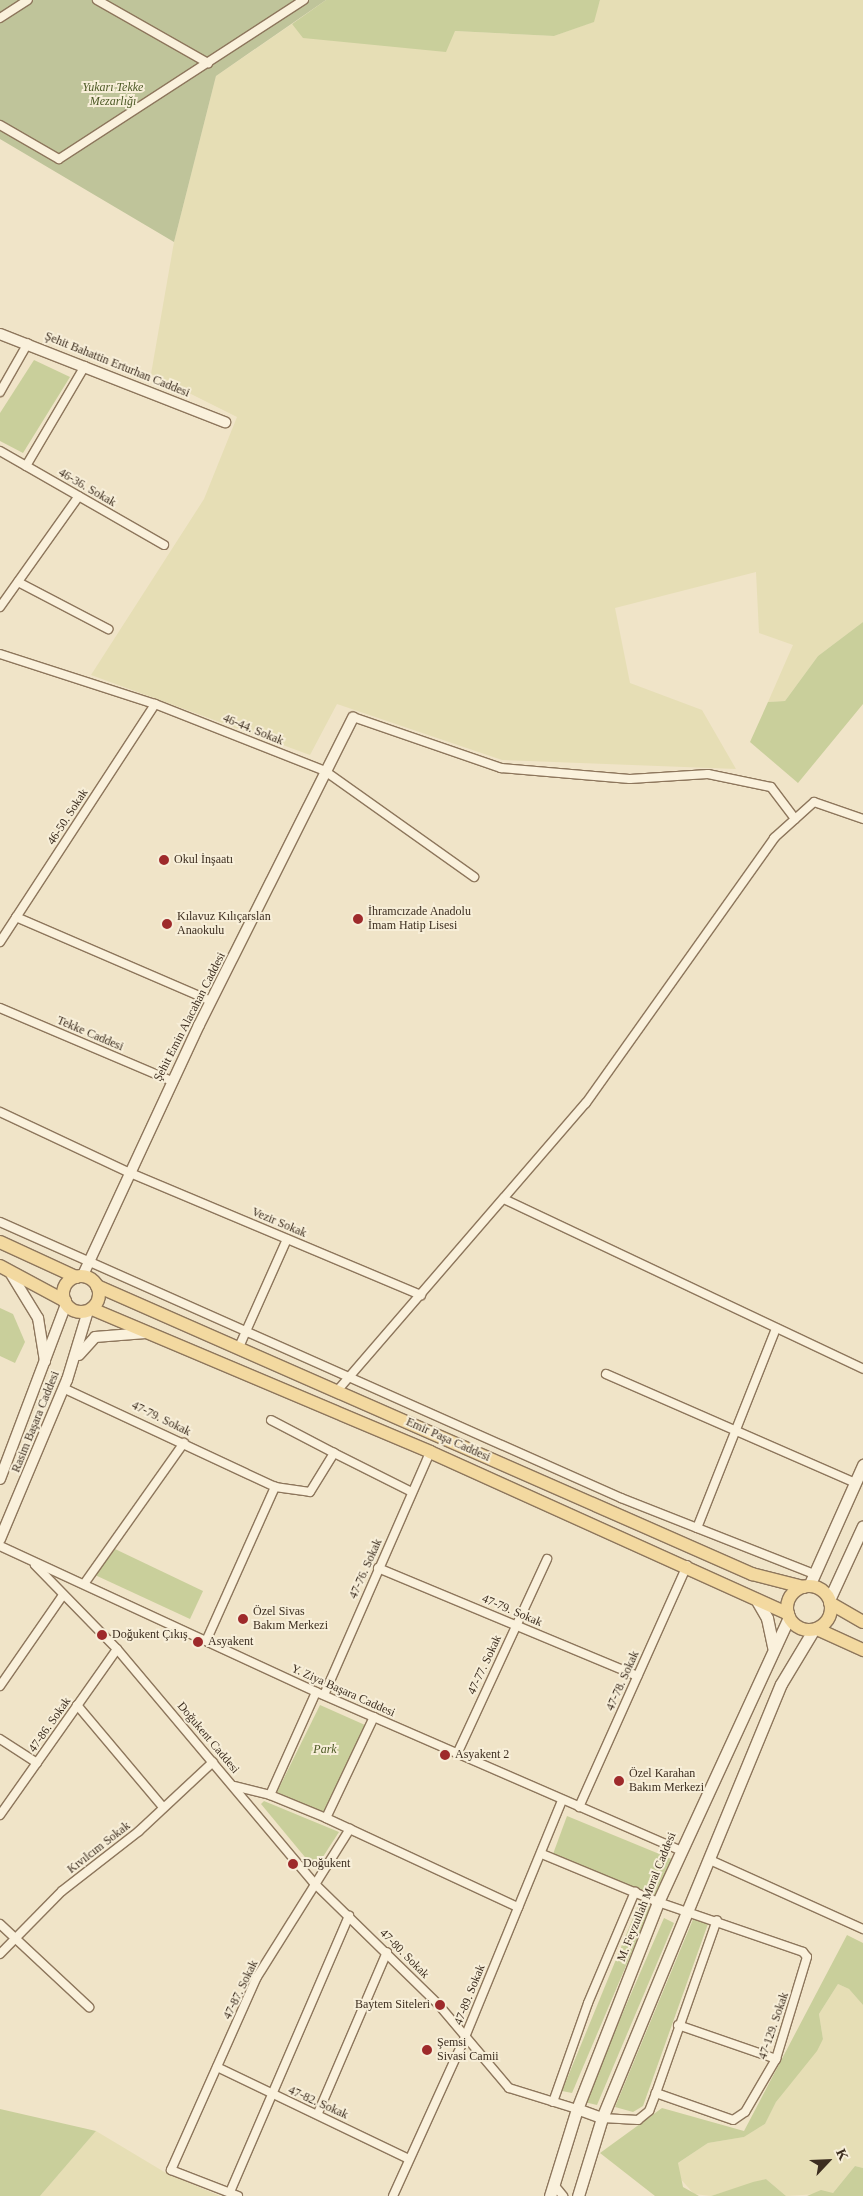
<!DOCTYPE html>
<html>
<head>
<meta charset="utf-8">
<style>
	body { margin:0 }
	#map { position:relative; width:863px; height:2196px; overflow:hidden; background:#f0e4c8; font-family:Georgia,serif }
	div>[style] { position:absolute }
	.farmland>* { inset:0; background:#e6deb5 }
	.green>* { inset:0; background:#c9cf9b }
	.cemetery>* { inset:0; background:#bfc49a }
	.roads { filter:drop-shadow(1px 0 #8d765c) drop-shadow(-1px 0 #8d765c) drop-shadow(0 1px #8d765c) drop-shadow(0 -1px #8d765c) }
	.minor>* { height:8px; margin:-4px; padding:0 4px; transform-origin:4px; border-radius:4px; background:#faf1dc }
	.tertiary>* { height:10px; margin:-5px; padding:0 5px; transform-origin:5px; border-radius:5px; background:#faf1dc }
	.secondary>* { height:11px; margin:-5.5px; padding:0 5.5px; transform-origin:5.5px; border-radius:5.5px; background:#faf1dc }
	.primary>* { height:12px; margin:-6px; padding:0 6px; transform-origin:6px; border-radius:6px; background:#f3d9a0 }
	.primary>.ring { margin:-6px; padding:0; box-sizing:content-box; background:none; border:12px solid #f3d9a0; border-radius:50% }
	.dots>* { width:14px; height:14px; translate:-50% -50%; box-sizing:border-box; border:2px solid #f7eed8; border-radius:50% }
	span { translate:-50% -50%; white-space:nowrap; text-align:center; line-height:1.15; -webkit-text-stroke:4px #f7eed8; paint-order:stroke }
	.park-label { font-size:12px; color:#4d5a26; font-style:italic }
	.street-label { font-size:12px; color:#3d2e20 }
	.poi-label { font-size:12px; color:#3d2e20 }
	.left { translate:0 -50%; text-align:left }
	.right { translate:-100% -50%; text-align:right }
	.north { position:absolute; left:803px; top:2136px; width:50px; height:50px; -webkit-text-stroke:4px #f7eed8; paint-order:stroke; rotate:65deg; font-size:14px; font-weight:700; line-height:20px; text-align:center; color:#3d2e20 }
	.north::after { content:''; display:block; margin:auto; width:18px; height:22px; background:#3d2e20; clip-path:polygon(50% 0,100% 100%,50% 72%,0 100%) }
</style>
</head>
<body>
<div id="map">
	<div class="farmland">
		<i style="clip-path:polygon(600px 0,863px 0,863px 622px,818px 656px,785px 701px,768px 702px,793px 645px,759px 633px,756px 572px,615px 608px,630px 683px,702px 710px,736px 769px,502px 760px,337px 704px,310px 755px,91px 675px,204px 499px,237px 417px,151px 374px,174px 242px,216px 76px,292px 24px,304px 38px,454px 31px,554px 36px,593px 22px)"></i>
		<i style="clip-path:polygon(838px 1984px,849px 1989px,863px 2005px,863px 2168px,855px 2166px,833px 2193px,786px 2196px,766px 2179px,711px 2196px,694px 2194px,678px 2176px,677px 2164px,708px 2143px,744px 2137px,765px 2124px,776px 2102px,823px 2039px,819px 2014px)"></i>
		<i style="clip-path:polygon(96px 2131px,166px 2173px,220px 2196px,40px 2196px)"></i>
	</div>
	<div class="green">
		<i style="clip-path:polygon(326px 0,600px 0,594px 22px,554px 36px,455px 31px,446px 52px,303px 38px,292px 24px)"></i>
		<i style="clip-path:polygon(34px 360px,70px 377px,23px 453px,0 441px,0 413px)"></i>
		<i style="clip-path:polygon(863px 622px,863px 704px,798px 783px,750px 742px,768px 702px,785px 701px,818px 656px)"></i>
		<i style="clip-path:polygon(0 1308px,13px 1314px,25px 1342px,15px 1363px,0 1356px)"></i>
		<i style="clip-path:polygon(115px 1549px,203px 1591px,190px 1619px,95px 1575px)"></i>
		<i style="clip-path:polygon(320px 1705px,365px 1725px,323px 1814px,277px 1792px)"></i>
		<i style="clip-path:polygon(264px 1801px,339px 1832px,317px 1866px,314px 1868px,261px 1804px)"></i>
		<i style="clip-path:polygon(567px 1816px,674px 1860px,657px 1899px,553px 1854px)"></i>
		<i style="clip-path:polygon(640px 1901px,651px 1907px,572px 2093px,562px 2091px)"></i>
		<i style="clip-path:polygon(694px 1917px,709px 1921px,643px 2106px,633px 2112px,615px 2107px)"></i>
		<i style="clip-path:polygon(664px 1918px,674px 1923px,597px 2105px,584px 2102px)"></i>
		<i style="clip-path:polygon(847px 1935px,863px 1943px,863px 2005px,849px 1989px,838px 1984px,819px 2014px,823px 2039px,817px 2051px,776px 2102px,765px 2124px,744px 2137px,708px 2143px,678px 2163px,683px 2187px,699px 2196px,655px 2196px,600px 2153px,662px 2108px,744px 2131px)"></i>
		<i style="clip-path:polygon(0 2109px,96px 2131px,40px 2196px,0 2196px)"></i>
		<i style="clip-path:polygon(855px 2166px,863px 2168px,863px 2196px,807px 2196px,821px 2190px,833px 2193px)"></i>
		<i style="clip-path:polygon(766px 2179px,786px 2196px,711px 2196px,753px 2182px)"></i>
	</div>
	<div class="cemetery">
		<i style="clip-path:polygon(0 0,326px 0,216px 76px,174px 242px,0 139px)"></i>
	</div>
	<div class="roads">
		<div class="minor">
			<i style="left:97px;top:0;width:128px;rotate:29.6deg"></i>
			<i style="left:0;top:18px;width:33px;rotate:-33deg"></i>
			<i style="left:0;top:125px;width:68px;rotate:30deg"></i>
			<i style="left:59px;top:159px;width:292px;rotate:-33deg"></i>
			<i style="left:0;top:392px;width:56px;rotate:-60.3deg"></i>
			<i style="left:0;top:451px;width:189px;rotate:29.8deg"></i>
			<i style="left:26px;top:466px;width:116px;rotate:-59.5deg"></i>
			<i style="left:18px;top:582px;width:102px;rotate:27.6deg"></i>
			<i style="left:0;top:607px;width:136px;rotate:-54.6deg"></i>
			<i style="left:0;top:654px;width:163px;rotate:17.9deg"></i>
			<i style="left:155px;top:704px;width:183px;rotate:21.5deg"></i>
			<i style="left:325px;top:771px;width:183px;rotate:35.4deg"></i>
			<i style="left:353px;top:717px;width:157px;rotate:19deg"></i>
			<i style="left:501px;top:768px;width:129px;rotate:4.9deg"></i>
			<i style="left:630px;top:779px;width:78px;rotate:-3.7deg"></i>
			<i style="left:708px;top:774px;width:64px;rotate:11.7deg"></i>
			<i style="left:771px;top:787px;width:40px;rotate:53deg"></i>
			<i style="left:16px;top:917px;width:212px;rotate:23.3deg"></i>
			<i style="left:0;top:942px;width:284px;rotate:-56.9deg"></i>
			<i style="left:0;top:1008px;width:187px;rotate:23deg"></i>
			<i style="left:0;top:1112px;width:141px;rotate:25.1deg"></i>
			<i style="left:128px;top:1172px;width:318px;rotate:22.8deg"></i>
			<i style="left:504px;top:1199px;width:397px;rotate:25.3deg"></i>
			<i style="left:0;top:1222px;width:680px;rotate:23.96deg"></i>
			<i style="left:621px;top:1498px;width:204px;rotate:21.5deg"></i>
			<i style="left:239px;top:1347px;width:118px;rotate:-66deg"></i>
			<i style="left:606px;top:1374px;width:272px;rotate:23.6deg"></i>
			<i style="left:63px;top:1388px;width:234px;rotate:25deg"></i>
			<i style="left:275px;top:1487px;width:35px;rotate:8deg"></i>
			<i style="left:310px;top:1492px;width:46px;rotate:-58.4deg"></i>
			<i style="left:334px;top:1453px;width:71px;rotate:-152.4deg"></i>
			<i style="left:337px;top:1391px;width:381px;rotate:-49.2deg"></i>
			<i style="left:586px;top:1103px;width:325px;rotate:-54.6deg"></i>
			<i style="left:774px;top:838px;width:54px;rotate:-42deg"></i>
			<i style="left:814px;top:802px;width:52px;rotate:19.1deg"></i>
			<i style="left:334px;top:1453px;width:87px;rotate:26.6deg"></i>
			<i style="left:697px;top:1528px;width:215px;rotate:-68.4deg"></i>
			<i style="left:0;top:1546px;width:348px;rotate:24.8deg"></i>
			<i style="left:316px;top:1692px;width:397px;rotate:23.5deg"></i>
			<i style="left:35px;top:1565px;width:117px;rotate:45.7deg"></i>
			<i style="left:117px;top:1649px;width:306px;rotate:49.9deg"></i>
			<i style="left:314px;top:1883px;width:173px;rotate:44.3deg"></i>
			<i style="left:438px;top:2004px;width:110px;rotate:49.8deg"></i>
			<i style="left:509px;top:2088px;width:71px;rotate:17.2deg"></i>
			<i style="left:378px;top:1568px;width:281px;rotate:22.6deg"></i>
			<i style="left:84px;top:1584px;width:173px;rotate:-54.7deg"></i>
			<i style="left:207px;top:1639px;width:167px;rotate:-65.9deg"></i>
			<i style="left:0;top:1686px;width:111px;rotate:-55.3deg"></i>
			<i style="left:324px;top:1695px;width:265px;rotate:-66.4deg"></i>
			<i style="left:77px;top:1705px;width:133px;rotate:49.9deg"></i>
			<i style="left:0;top:1739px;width:44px;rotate:33deg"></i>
			<i style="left:457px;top:1754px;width:215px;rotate:-65.2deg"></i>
			<i style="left:234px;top:1786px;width:37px;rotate:14deg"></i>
			<i style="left:270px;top:1795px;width:61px;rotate:22.3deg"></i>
			<i style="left:326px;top:1818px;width:212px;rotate:24.9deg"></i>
			<i style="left:270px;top:1795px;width:113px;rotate:-65.9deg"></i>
			<i style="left:579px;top:1807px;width:265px;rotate:-65.9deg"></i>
			<i style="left:0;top:1815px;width:203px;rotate:-54.8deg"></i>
			<i style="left:326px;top:1818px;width:112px;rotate:-64.6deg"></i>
			<i style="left:542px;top:1854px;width:126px;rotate:22.5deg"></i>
			<i style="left:658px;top:1902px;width:153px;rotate:19deg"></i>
			<i style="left:803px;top:1952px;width:6px;rotate:51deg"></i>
			<i style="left:807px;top:1957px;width:107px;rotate:106.9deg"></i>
			<i style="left:776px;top:2059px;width:61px;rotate:120.3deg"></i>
			<i style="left:745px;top:2112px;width:14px;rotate:146deg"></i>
			<i style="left:733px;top:2120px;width:82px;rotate:-160.7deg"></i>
			<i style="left:656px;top:2093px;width:19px;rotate:111deg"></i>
			<i style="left:649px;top:2111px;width:14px;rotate:141deg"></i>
			<i style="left:638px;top:2120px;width:36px;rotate:-177deg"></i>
			<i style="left:710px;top:1860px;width:168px;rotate:24.3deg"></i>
			<i style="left:0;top:1924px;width:122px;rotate:43deg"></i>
			<i style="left:0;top:1954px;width:88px;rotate:-45.5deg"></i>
			<i style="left:62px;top:1891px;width:98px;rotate:-37.9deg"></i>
			<i style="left:139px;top:1831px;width:101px;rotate:-43deg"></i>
			<i style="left:678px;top:2025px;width:104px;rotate:19.1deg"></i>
			<i style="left:217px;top:2067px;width:213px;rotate:25.6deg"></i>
			<i style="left:656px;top:2093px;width:183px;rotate:-70.6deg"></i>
			<i style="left:553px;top:2102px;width:105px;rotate:-70.5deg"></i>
			<i style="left:588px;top:2003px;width:121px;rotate:-67.1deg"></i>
			<i style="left:318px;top:2113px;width:175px;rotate:-66.8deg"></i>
			<i style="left:555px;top:2186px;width:13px;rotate:51deg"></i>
			<i style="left:230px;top:2192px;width:301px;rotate:-66.7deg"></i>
			<i style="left:238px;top:2196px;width:72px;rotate:-158.8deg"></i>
			<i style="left:171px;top:2170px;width:211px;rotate:-66deg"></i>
			<i style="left:257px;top:1977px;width:175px;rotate:-57.9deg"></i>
			<i style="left:393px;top:2196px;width:175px;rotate:-65.6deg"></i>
			<i style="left:465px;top:2037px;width:256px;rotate:-67.7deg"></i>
		</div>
		<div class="tertiary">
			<i style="left:0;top:334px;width:242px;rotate:21.4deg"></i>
			<i style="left:11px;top:1274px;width:52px;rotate:58.5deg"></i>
			<i style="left:38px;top:1318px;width:44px;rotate:80.8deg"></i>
			<i style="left:82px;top:1277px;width:278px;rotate:-65.1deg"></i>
			<i style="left:199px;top:1025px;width:344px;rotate:-63.4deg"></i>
			<i style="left:79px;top:1355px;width:24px;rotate:-48deg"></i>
			<i style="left:95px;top:1337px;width:51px;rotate:-4.5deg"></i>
			<i style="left:0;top:1479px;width:187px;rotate:-69.3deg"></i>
			<i style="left:0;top:1539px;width:173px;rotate:-67.2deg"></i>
			<i style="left:67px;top:1380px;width:72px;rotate:-73.1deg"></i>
			<i style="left:577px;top:2109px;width:27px;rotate:20deg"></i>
		</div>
		<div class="secondary">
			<i style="left:809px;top:1586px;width:133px;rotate:-65.9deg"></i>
			<i style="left:756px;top:1599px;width:22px;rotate:60deg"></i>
			<i style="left:767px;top:1618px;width:30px;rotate:78deg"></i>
			<i style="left:829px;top:1600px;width:81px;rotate:-65.3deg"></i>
			<i style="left:550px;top:2196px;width:91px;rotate:-72.8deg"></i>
			<i style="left:577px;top:2109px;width:222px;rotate:-68.6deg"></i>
			<i style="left:658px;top:1902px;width:314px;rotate:-65.3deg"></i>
			<i style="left:578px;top:2196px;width:82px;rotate:-72.9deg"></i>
			<i style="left:602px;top:2118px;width:469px;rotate:-67.6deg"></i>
			<i style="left:781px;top:1684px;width:64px;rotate:-59deg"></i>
		</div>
		<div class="primary">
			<i style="left:0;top:1242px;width:84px;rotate:24.7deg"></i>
			<i style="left:0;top:1266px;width:74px;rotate:28.3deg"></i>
			<i class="ring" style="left:63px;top:1276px;width:24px;height:24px"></i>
			<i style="left:97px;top:1286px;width:716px;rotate:23.73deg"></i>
			<i style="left:752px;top:1574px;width:53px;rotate:14.3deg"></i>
			<i style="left:92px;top:1309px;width:367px;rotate:22.9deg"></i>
			<i style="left:430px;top:1452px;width:393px;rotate:24.3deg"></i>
			<i class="ring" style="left:787px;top:1586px;width:32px;height:32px"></i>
			<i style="left:830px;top:1603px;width:38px;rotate:30deg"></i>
			<i style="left:817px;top:1629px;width:51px;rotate:24.5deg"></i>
		</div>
	</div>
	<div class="dots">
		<i style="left:164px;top:860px;background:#9e2a2b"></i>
		<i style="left:358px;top:919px;background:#9e2a2b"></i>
		<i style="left:167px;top:924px;background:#9e2a2b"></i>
		<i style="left:243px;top:1619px;background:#9e2a2b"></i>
		<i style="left:102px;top:1635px;background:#9e2a2b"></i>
		<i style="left:198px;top:1642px;background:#9e2a2b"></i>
		<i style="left:445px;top:1755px;background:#9e2a2b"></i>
		<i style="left:619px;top:1781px;background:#9e2a2b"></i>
		<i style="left:293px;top:1864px;background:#9e2a2b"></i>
		<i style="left:440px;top:2005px;background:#9e2a2b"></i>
		<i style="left:427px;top:2050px;background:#9e2a2b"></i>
	</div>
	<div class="park-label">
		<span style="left:113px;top:95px">Yukarı Tekke<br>Mezarlığı</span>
		<span style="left:325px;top:1750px">Park</span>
	</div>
	<div class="street-label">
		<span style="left:117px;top:365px;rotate:22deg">Şehit Bahattin Erturhan Caddesi</span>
		<span style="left:87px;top:488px;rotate:30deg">46-36. Sokak</span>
		<span style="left:253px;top:730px;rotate:22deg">46-44. Sokak</span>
		<span style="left:68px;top:817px;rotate:-57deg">46-50. Sokak</span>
		<span style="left:190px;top:1017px;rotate:-63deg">Şehit Emin Alacahan Caddesi</span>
		<span style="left:90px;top:1034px;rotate:23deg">Tekke Caddesi</span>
		<span style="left:279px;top:1223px;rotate:23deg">Vezir Sokak</span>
		<span style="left:161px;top:1419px;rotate:26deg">47-79. Sokak</span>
		<span style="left:36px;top:1422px;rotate:-68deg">Rasim Başara Caddesi</span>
		<span style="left:448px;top:1440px;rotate:24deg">Emir Paşa Caddesi</span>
		<span style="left:366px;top:1569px;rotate:-66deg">47-76. Sokak</span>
		<span style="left:512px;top:1611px;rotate:23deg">47-79. Sokak</span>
		<span style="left:485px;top:1665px;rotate:-65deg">47-77. Sokak</span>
		<span style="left:623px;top:1681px;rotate:-66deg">47-78. Sokak</span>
		<span style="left:343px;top:1691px;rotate:24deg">Y. Ziya Başara Caddesi</span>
		<span style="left:50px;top:1725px;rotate:-55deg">47-86. Sokak</span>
		<span style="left:208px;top:1738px;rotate:50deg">Doğukent Caddesi</span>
		<span style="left:99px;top:1848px;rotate:-38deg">Kıvılcım Sokak</span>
		<span style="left:647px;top:1897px;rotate:-68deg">M. Feyzullah Moral Caddesi</span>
		<span style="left:404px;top:1954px;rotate:45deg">47-80. Sokak</span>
		<span style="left:241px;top:1990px;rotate:-64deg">47-87. Sokak</span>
		<span style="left:470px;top:1995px;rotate:-68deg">47-89. Sokak</span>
		<span style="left:774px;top:2026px;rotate:-71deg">47-129. Sokak</span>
		<span style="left:318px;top:2103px;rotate:24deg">47-82. Sokak</span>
	</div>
	<div class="poi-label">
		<span class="left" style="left:174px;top:860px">Okul İnşaatı</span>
		<span class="left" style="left:368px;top:919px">İhramcızade Anadolu<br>İmam Hatip Lisesi</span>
		<span class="left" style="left:177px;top:924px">Kılavuz Kılıçarslan<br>Anaokulu</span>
		<span class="left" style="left:253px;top:1619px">Özel Sivas<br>Bakım Merkezi</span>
		<span class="left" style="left:112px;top:1635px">Doğukent Çıkış</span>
		<span class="left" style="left:208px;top:1642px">Asyakent</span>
		<span class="left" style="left:455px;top:1755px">Asyakent 2</span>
		<span class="left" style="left:629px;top:1781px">Özel Karahan<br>Bakım Merkezi</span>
		<span class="left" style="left:303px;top:1864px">Doğukent</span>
		<span class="right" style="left:430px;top:2005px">Baytem Siteleri</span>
		<span class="left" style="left:437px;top:2050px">Şemsi<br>Sivasi Camii</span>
	</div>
	<div class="north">K</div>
</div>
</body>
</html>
